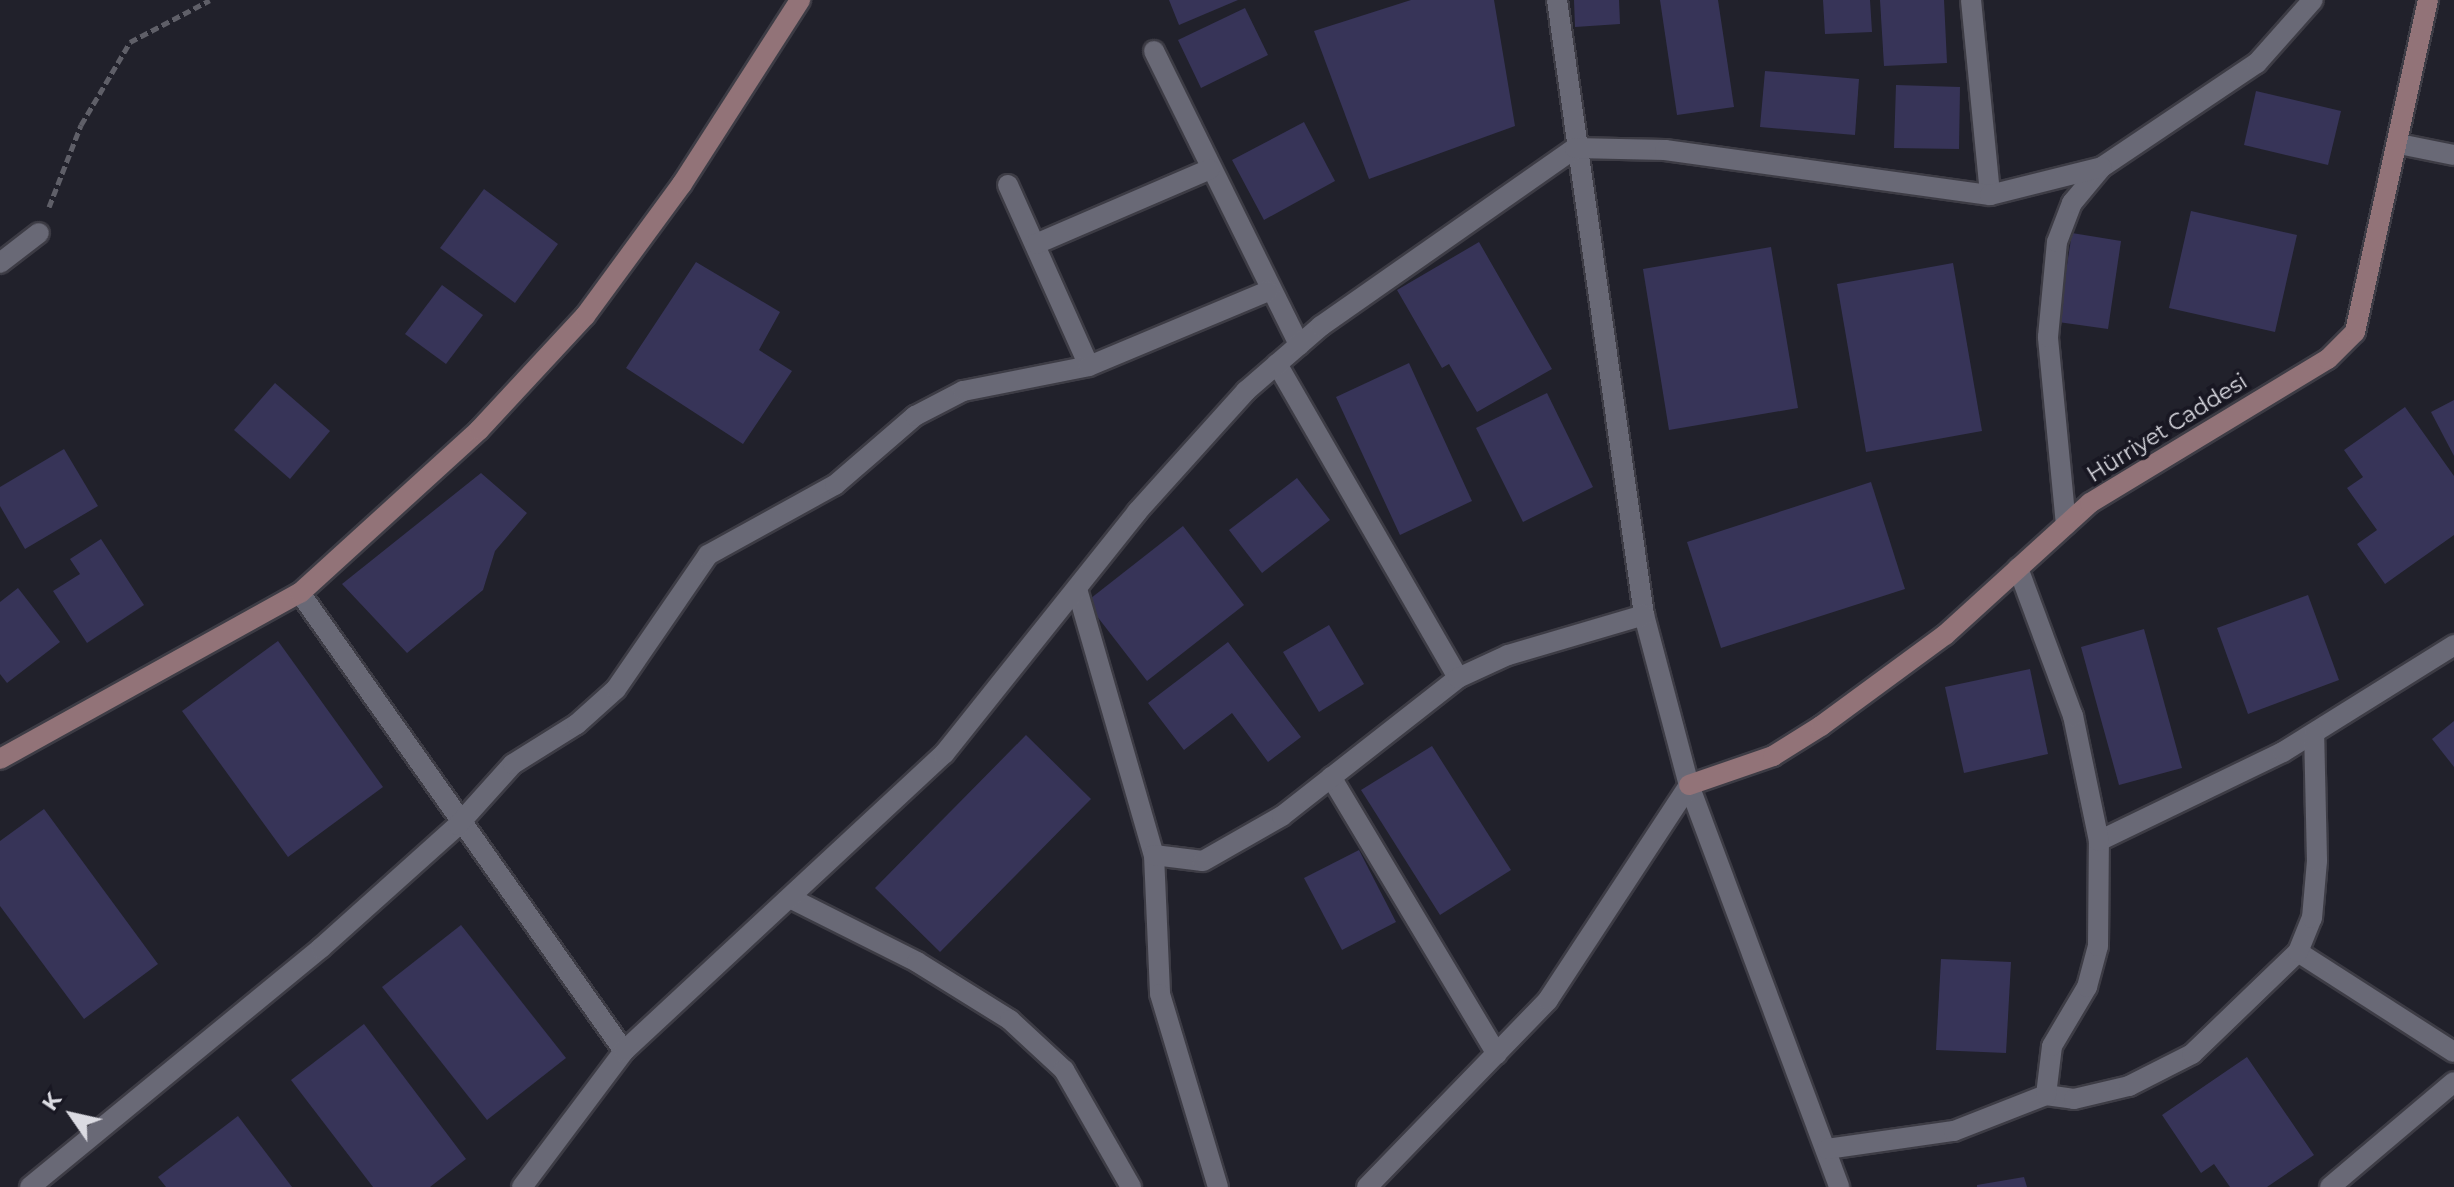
<!DOCTYPE html>
<html>
<head>
<meta charset="utf-8">
<style>
	body { margin:0 }
	#map { position:relative; width:2454px; height:1187px; overflow:hidden; background:#21212b; font-family:Montserrat,sans-serif }
	div>[style] { position:absolute }
	.building>* { inset:0; background:#373458 }
	.path>* { height:5px; margin-top:-2.5px; transform-origin:0; background:repeating-linear-gradient(90deg,#5f5f68 0 8px,transparent 0 12px) }
	.roads { filter:drop-shadow(2px 0 #3d3c45) drop-shadow(-2px 0 #3d3c45) drop-shadow(0 2px #3d3c45) drop-shadow(0 -2px #3d3c45) }
	.street>* { height:20px; margin:-10px; padding:0 10px; transform-origin:10px; border-radius:10px; background:#696976 }
	.secondary>* { height:20px; margin:-10px; padding:0 10px; transform-origin:10px; border-radius:10px; background:#927378 }
	span { translate:-50% -50%; white-space:nowrap; text-align:center; line-height:1.15; -webkit-text-stroke:8px #181722; paint-order:stroke }
	.street-label { font-size:22px; color:#dbdbe2 }
	.north { position:absolute; left:32px; top:1075px; width:80px; height:80px; -webkit-text-stroke:6px #181722; paint-order:stroke; rotate:304deg; font-size:22px; font-weight:700; line-height:32px; text-align:center; color:#dbdbe2 }
	.north::after { content:''; display:block; margin:auto; width:28px; height:36px; background:#dbdbe2; clip-path:polygon(50% 0,100% 100%,50% 72%,0 100%) }
</style>
</head>
<body>
<div id="map">
	<div class="building">
		<i style="clip-path:polygon(1169px 0,1238px 0,1179px 25px)"></i>
		<i style="clip-path:polygon(1411px 0,1494px 0,1515px 126px,1369px 179px,1314px 31px)"></i>
		<i style="clip-path:polygon(1574px 0,1619px 0,1620px 24px,1575px 27px)"></i>
		<i style="clip-path:polygon(1660px 0,1718px 0,1734px 107px,1677px 115px)"></i>
		<i style="clip-path:polygon(1823px 0,1870px 0,1872px 32px,1825px 34px)"></i>
		<i style="clip-path:polygon(1880px 0,1944px 0,1947px 63px,1884px 66px)"></i>
		<i style="clip-path:polygon(1245px 8px,1268px 55px,1201px 88px,1178px 40px)"></i>
		<i style="clip-path:polygon(1765px 71px,1859px 79px,1855px 135px,1760px 127px)"></i>
		<i style="clip-path:polygon(1896px 85px,1960px 87px,1959px 149px,1894px 148px)"></i>
		<i style="clip-path:polygon(2256px 91px,2341px 111px,2328px 165px,2244px 145px)"></i>
		<i style="clip-path:polygon(1304px 122px,1335px 181px,1264px 220px,1232px 160px)"></i>
		<i style="clip-path:polygon(484px 189px,558px 244px,515px 303px,440px 248px)"></i>
		<i style="clip-path:polygon(2191px 211px,2297px 235px,2275px 332px,2169px 308px)"></i>
		<i style="clip-path:polygon(2072px 233px,2121px 241px,2108px 329px,2058px 322px)"></i>
		<i style="clip-path:polygon(1479px 242px,1552px 369px,1477px 412px,1449px 364px,1442px 368px,1397px 290px)"></i>
		<i style="clip-path:polygon(1771px 247px,1798px 408px,1669px 430px,1643px 269px)"></i>
		<i style="clip-path:polygon(696px 262px,780px 312px,759px 350px,792px 371px,743px 444px,626px 368px)"></i>
		<i style="clip-path:polygon(1953px 263px,1982px 431px,1866px 452px,1837px 284px)"></i>
		<i style="clip-path:polygon(442px 285px,483px 315px,446px 364px,405px 334px)"></i>
		<i style="clip-path:polygon(1409px 363px,1472px 501px,1400px 535px,1336px 397px)"></i>
		<i style="clip-path:polygon(275px 383px,330px 431px,290px 479px,234px 430px)"></i>
		<i style="clip-path:polygon(1547px 393px,1593px 487px,1523px 522px,1476px 428px)"></i>
		<i style="clip-path:polygon(2454px 400px,2454px 456px,2431px 412px)"></i>
		<i style="clip-path:polygon(2405px 407px,2454px 476px,2454px 535px,2385px 584px,2357px 544px,2377px 530px,2347px 488px,2363px 477px,2344px 450px)"></i>
		<i style="clip-path:polygon(64px 449px,98px 506px,25px 549px,0 506px,0 487px)"></i>
		<i style="clip-path:polygon(481px 473px,527px 513px,495px 551px,483px 590px,407px 653px,342px 584px)"></i>
		<i style="clip-path:polygon(1297px 478px,1330px 520px,1262px 573px,1229px 530px)"></i>
		<i style="clip-path:polygon(1871px 482px,1905px 589px,1721px 648px,1687px 542px)"></i>
		<i style="clip-path:polygon(1183px 526px,1244px 605px,1147px 681px,1086px 602px)"></i>
		<i style="clip-path:polygon(101px 539px,144px 605px,87px 643px,53px 591px,80px 574px,70px 559px)"></i>
		<i style="clip-path:polygon(18px 588px,60px 642px,7px 683px,0 674px,0 602px)"></i>
		<i style="clip-path:polygon(2308px 595px,2339px 680px,2248px 714px,2217px 628px)"></i>
		<i style="clip-path:polygon(1329px 625px,1364px 684px,1319px 712px,1283px 652px)"></i>
		<i style="clip-path:polygon(2144px 629px,2182px 768px,2119px 785px,2081px 647px)"></i>
		<i style="clip-path:polygon(278px 641px,383px 787px,288px 857px,182px 711px)"></i>
		<i style="clip-path:polygon(1228px 642px,1301px 737px,1268px 762px,1232px 713px,1184px 750px,1148px 703px)"></i>
		<i style="clip-path:polygon(2030px 669px,2048px 754px,1964px 773px,1945px 687px)"></i>
		<i style="clip-path:polygon(2454px 721px,2454px 767px,2432px 739px)"></i>
		<i style="clip-path:polygon(1026px 735px,1091px 799px,940px 952px,875px 888px)"></i>
		<i style="clip-path:polygon(1432px 746px,1511px 870px,1440px 915px,1361px 790px)"></i>
		<i style="clip-path:polygon(44px 809px,158px 964px,84px 1019px,0 906px,0 841px)"></i>
		<i style="clip-path:polygon(1359px 850px,1396px 922px,1342px 950px,1304px 878px)"></i>
		<i style="clip-path:polygon(461px 925px,566px 1058px,487px 1120px,382px 987px)"></i>
		<i style="clip-path:polygon(1941px 959px,2011px 962px,2006px 1053px,1936px 1050px)"></i>
		<i style="clip-path:polygon(364px 1024px,466px 1159px,430px 1187px,373px 1187px,291px 1080px)"></i>
		<i style="clip-path:polygon(2247px 1057px,2314px 1155px,2267px 1187px,2230px 1187px,2214px 1164px,2201px 1173px,2162px 1115px)"></i>
		<i style="clip-path:polygon(238px 1116px,292px 1187px,166px 1187px,158px 1177px)"></i>
		<i style="clip-path:polygon(2024px 1177px,2027px 1187px,1977px 1187px,1977px 1185px)"></i>
	</div>
	<div class="path">
		<i style="left:49px;top:207px;width:88px;rotate:-68.7deg"></i>
		<i style="left:81px;top:125px;width:96px;rotate:-59.4deg"></i>
		<i style="left:130px;top:42px;width:90px;rotate:-27.7deg"></i>
	</div>
	<div class="roads">
		<div class="street">
			<i style="left:1557px;top:0;width:621px;rotate:81.95deg"></i>
			<i style="left:1644px;top:615px;width:176px;rotate:75.2deg"></i>
			<i style="left:1689px;top:785px;width:429px;rotate:69.5deg"></i>
			<i style="left:1971px;top:0;width:196px;rotate:84.4deg"></i>
			<i style="left:1154px;top:51px;width:328px;rotate:63.7deg"></i>
			<i style="left:2399px;top:144px;width:56px;rotate:11.3deg"></i>
			<i style="left:1008px;top:185px;width:198px;rotate:65.9deg"></i>
			<i style="left:1036px;top:244px;width:189px;rotate:-23.3deg"></i>
			<i style="left:0;top:263px;width:49px;rotate:-37.6deg"></i>
			<i style="left:1277px;top:364px;width:362px;rotate:60deg"></i>
			<i style="left:2066px;top:525px;width:189px;rotate:-95.5deg"></i>
			<i style="left:2048px;top:337px;width:95px;rotate:-84.6deg"></i>
			<i style="left:2057px;top:242px;width:42px;rotate:-69deg"></i>
			<i style="left:2072px;top:203px;width:47px;rotate:-50.2deg"></i>
			<i style="left:2102px;top:167px;width:187px;rotate:-33.9deg"></i>
			<i style="left:2257px;top:63px;width:84px;rotate:-48.4deg"></i>
			<i style="left:1077px;top:589px;width:277px;rotate:73.9deg"></i>
			<i style="left:1154px;top:855px;width:139px;rotate:87.5deg"></i>
			<i style="left:1160px;top:994px;width:202px;rotate:73.3deg"></i>
			<i style="left:300px;top:593px;width:561px;rotate:54.72deg"></i>
			<i style="left:1331px;top:777px;width:323px;rotate:59.1deg"></i>
			<i style="left:2099px;top:841px;width:204px;rotate:-25.8deg"></i>
			<i style="left:2283px;top:752px;width:202px;rotate:-32deg"></i>
			<i style="left:1154px;top:855px;width:49px;rotate:7deg"></i>
			<i style="left:1203px;top:861px;width:91px;rotate:-29.7deg"></i>
			<i style="left:1282px;top:816px;width:224px;rotate:-38.1deg"></i>
			<i style="left:1458px;top:678px;width:55px;rotate:-24.7deg"></i>
			<i style="left:1508px;top:655px;width:142px;rotate:-16.4deg"></i>
			<i style="left:792px;top:899px;width:140px;rotate:26.7deg"></i>
			<i style="left:917px;top:962px;width:110px;rotate:31.9deg"></i>
			<i style="left:1010px;top:1020px;width:74px;rotate:42.8deg"></i>
			<i style="left:1064px;top:1070px;width:135px;rotate:60.2deg"></i>
			<i style="left:2298px;top:952px;width:185px;rotate:32.7deg"></i>
			<i style="left:2046px;top:1095px;width:28px;rotate:8deg"></i>
			<i style="left:2074px;top:1099px;width:57px;rotate:-13.3deg"></i>
			<i style="left:2129px;top:1086px;width:71px;rotate:-26.9deg"></i>
			<i style="left:2192px;top:1054px;width:147px;rotate:-43.9deg"></i>
			<i style="left:2298px;top:952px;width:37px;rotate:-68deg"></i>
			<i style="left:2312px;top:918px;width:57px;rotate:-85deg"></i>
			<i style="left:2317px;top:861px;width:128px;rotate:-91.3deg"></i>
			<i style="left:1827px;top:1149px;width:128px;rotate:-8.1deg"></i>
			<i style="left:1954px;top:1131px;width:99px;rotate:-21.4deg"></i>
			<i style="left:2046px;top:1095px;width:49px;rotate:-83deg"></i>
			<i style="left:2052px;top:1046px;width:69px;rotate:-59.3deg"></i>
			<i style="left:2087px;top:987px;width:42px;rotate:-75deg"></i>
			<i style="left:2098px;top:946px;width:105px;rotate:-89.5deg"></i>
			<i style="left:2099px;top:841px;width:128px;rotate:-101.7deg"></i>
			<i style="left:2073px;top:716px;width:158px;rotate:-110.4deg"></i>
			<i style="left:30px;top:1187px;width:377px;rotate:-39.4deg"></i>
			<i style="left:321px;top:948px;width:184px;rotate:-41.9deg"></i>
			<i style="left:458px;top:825px;width:82px;rotate:-48deg"></i>
			<i style="left:513px;top:764px;width:75px;rotate:-32deg"></i>
			<i style="left:577px;top:724px;width:52px;rotate:-41.9deg"></i>
			<i style="left:616px;top:689px;width:163px;rotate:-55.5deg"></i>
			<i style="left:708px;top:555px;width:145px;rotate:-28.9deg"></i>
			<i style="left:835px;top:485px;width:106px;rotate:-40.8deg"></i>
			<i style="left:915px;top:416px;width:54px;rotate:-27.5deg"></i>
			<i style="left:963px;top:391px;width:128px;rotate:-11.2deg"></i>
			<i style="left:1089px;top:366px;width:194px;rotate:-22.7deg"></i>
			<i style="left:522px;top:1187px;width:170px;rotate:-53.1deg"></i>
			<i style="left:624px;top:1051px;width:437px;rotate:-42.9deg"></i>
			<i style="left:944px;top:754px;width:310px;rotate:-51.4deg"></i>
			<i style="left:1137px;top:512px;width:163px;rotate:-48deg"></i>
			<i style="left:1246px;top:391px;width:99px;rotate:-40.9deg"></i>
			<i style="left:1321px;top:326px;width:310px;rotate:-35deg"></i>
			<i style="left:1575px;top:148px;width:90px;rotate:1.3deg"></i>
			<i style="left:1665px;top:150px;width:328px;rotate:7.9deg"></i>
			<i style="left:1990px;top:195px;width:115px;rotate:-14deg"></i>
			<i style="left:1367px;top:1187px;width:260px;rotate:-45.9deg"></i>
			<i style="left:1548px;top:1000px;width:257px;rotate:-56.7deg"></i>
			<i style="left:2330px;top:1187px;width:162px;rotate:-40.3deg"></i>
		</div>
		<div class="secondary">
			<i style="left:0;top:759px;width:343px;rotate:-29deg"></i>
			<i style="left:300px;top:593px;width:242px;rotate:-42.3deg"></i>
			<i style="left:479px;top:430px;width:156px;rotate:-47.1deg"></i>
			<i style="left:585px;top:316px;width:164px;rotate:-53.7deg"></i>
			<i style="left:682px;top:184px;width:219px;rotate:-57.3deg"></i>
			<i style="left:1689px;top:785px;width:89px;rotate:-19deg"></i>
			<i style="left:1773px;top:756px;width:57px;rotate:-32deg"></i>
			<i style="left:1821px;top:726px;width:154px;rotate:-36.3deg"></i>
			<i style="left:1945px;top:635px;width:196px;rotate:-42.3deg"></i>
			<i style="left:2090px;top:503px;width:278px;rotate:-31.2deg"></i>
			<i style="left:2328px;top:359px;width:38px;rotate:-45deg"></i>
			<i style="left:2355px;top:332px;width:340px;rotate:-77.6deg"></i>
		</div>
	</div>
	<div class="street-label">
		<span style="left:2167px;top:428px;rotate:-32deg">Hürriyet Caddesi</span>
	</div>
	<div class="north">K</div>
</div>
</body>
</html>
